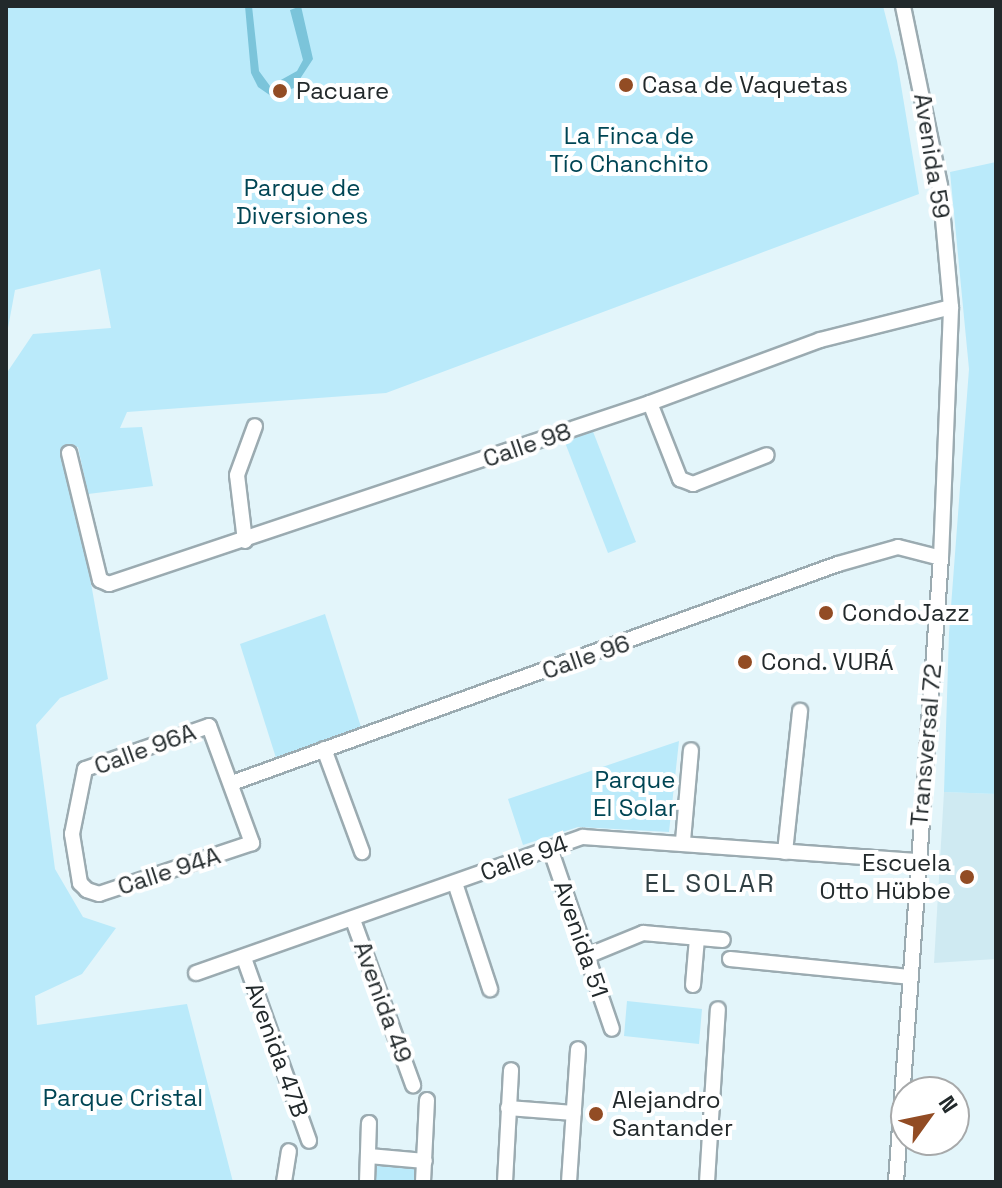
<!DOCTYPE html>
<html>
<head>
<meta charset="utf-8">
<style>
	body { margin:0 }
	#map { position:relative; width:1002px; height:1188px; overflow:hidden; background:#e3f5fa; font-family:"Space Grotesk",sans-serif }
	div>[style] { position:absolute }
	.built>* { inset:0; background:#cfeaf2 }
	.green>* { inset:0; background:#baeafa }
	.water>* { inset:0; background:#7bc4da }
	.roads { filter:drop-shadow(2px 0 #9babb1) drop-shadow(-2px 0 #9babb1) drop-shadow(0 2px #9babb1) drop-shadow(0 -2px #9babb1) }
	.minor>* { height:14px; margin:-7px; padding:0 7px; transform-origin:7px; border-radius:7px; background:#fff }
	.dots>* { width:22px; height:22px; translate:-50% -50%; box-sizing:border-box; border:4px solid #fff; border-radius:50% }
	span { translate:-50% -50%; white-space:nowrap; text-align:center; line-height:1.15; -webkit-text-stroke:8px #fff; paint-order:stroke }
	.poi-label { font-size:24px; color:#22292b }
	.left { translate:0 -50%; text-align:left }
	.right { translate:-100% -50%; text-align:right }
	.park-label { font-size:24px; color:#004554 }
	.street-label { font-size:24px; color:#22292b }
	.neighbourhood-label { font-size:26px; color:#303f43; letter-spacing:2px }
	.frame { position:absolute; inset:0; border:8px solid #22292b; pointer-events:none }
	.north { position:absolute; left:890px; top:1076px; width:80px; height:80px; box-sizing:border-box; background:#fff; border:2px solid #a7a9aa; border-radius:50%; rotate:57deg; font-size:22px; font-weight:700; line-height:32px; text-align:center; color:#22292b }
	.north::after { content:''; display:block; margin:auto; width:28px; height:36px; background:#924c24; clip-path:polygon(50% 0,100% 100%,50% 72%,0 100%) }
</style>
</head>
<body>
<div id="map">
	<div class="built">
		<i style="clip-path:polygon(944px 792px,996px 794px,996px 959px,934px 963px)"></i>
	</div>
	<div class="green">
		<i style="clip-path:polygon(6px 6px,883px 6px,897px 61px,919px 194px,386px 393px,127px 412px,120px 428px,142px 427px,153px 486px,88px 494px,78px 447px,67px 448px,108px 679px,60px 698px,36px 725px,55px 869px,83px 917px,116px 928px,82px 974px,35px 996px,37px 1025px,187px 1004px,233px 1182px,6px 1182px,6px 374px,33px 334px,111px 328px,100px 269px,15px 290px,6px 339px)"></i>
		<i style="clip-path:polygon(996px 162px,996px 794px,944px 792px,949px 633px,969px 369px,950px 172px)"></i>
		<i style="clip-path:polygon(592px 429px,636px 542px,608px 553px,564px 440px)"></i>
		<i style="clip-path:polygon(325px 614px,361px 727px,276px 758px,240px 644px)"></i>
		<i style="clip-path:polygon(679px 741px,669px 832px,578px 827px,523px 845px,508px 799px)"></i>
		<i style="clip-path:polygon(627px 1001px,702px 1009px,699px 1044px,624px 1036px)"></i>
		<i style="clip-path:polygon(373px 1160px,415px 1165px,414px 1182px,371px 1182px)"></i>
	</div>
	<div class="water">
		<i style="clip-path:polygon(245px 6px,252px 6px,259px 71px,270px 86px,297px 71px,303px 60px,290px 10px,301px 6px,313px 59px,294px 88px,271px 96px,258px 87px,251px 73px)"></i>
	</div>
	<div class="roads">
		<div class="minor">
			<i style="left:650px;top:403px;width:82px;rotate:68.5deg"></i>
			<i style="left:680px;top:479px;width:14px;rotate:21deg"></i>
			<i style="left:693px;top:484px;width:79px;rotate:-21.4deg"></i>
			<i style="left:69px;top:453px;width:131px;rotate:76.3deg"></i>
			<i style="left:100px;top:580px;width:10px;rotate:24deg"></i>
			<i style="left:109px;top:584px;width:570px;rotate:-18.5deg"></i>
			<i style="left:650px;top:403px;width:181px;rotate:-20.3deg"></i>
			<i style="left:820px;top:340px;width:135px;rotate:-14.1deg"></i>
			<i style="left:245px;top:541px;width:66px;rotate:-96.9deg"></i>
			<i style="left:237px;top:475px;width:52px;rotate:-69.8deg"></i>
			<i style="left:209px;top:726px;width:125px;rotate:69.8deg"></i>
			<i style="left:252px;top:843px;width:161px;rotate:161.6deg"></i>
			<i style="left:99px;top:894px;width:13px;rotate:-162deg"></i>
			<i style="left:87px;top:890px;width:10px;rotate:-135deg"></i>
			<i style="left:80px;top:883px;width:50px;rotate:-99.3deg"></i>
			<i style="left:72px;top:834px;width:66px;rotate:-78.7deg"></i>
			<i style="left:85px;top:769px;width:131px;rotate:-19.1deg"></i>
			<i style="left:324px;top:749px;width:110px;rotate:69.7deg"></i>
			<i style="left:232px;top:783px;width:644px;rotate:-19.87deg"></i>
			<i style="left:838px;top:564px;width:62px;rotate:-15.8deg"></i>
			<i style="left:898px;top:547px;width:44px;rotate:14.3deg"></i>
			<i style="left:683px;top:841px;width:91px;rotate:-85deg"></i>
			<i style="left:550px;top:848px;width:191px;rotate:71.1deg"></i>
			<i style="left:785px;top:852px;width:142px;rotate:-83.9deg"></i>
			<i style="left:455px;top:883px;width:112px;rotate:71.7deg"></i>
			<i style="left:353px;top:920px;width:176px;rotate:70deg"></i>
			<i style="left:587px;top:956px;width:61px;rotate:-22.3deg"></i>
			<i style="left:643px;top:933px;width:80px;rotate:5deg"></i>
			<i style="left:244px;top:958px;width:194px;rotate:70.4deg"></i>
			<i style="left:730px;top:959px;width:180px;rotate:5.7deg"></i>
			<i style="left:196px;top:973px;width:410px;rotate:-19.4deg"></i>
			<i style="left:583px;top:837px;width:334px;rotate:4.1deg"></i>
			<i style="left:693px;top:985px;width:47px;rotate:-85.1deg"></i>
			<i style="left:508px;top:1108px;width:66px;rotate:4.3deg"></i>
			<i style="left:369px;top:1156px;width:56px;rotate:5.1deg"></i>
			<i style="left:284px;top:1182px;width:31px;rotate:-81deg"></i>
			<i style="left:367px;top:1182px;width:59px;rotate:-88.1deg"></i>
			<i style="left:423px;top:1182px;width:82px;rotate:-87.2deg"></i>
			<i style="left:505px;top:1182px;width:112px;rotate:-86.9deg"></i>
			<i style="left:569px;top:1182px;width:133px;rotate:-86.1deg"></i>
			<i style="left:707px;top:1182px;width:173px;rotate:-86.4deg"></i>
			<i style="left:896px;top:1182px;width:626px;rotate:-85.88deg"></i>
			<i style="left:941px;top:558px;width:251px;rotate:-87.7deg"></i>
			<i style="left:951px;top:307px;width:122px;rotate:-95.2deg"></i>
			<i style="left:940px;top:185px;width:183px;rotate:-101.7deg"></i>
		</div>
	</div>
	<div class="dots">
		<i style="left:626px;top:85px;background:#924c24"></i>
		<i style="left:280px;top:91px;background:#924c24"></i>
		<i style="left:826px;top:613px;background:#924c24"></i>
		<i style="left:745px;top:662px;background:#924c24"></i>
		<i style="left:967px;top:877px;background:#924c24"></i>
		<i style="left:596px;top:1114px;background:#924c24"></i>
	</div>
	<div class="poi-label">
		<span class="left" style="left:642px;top:85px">Casa de Vaquetas</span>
		<span class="left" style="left:296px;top:91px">Pacuare</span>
		<span class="left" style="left:842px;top:613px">CondoJazz</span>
		<span class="left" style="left:761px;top:662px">Cond. VURÁ</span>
		<span class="right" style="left:951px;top:877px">Escuela<br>Otto Hübbe</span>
		<span class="left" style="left:612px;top:1114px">Alejandro<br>Santander</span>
	</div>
	<div class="park-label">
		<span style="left:629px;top:150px">La Finca de<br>Tío Chanchito</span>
		<span style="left:302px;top:202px">Parque de<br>Diversiones</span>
		<span style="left:635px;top:794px">Parque<br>El Solar</span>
		<span style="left:123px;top:1098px">Parque Cristal</span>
	</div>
	<div class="street-label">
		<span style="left:932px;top:156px;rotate:81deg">Avenida 59</span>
		<span style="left:527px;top:445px;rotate:-19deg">Calle 98</span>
		<span style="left:586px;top:657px;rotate:-19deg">Calle 96</span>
		<span style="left:926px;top:745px;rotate:-85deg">Transversal 72</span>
		<span style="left:145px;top:749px;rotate:-20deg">Calle 96A</span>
		<span style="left:524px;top:858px;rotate:-20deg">Calle 94</span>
		<span style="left:169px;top:871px;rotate:-18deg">Calle 94A</span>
		<span style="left:581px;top:939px;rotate:71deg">Avenida 51</span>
		<span style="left:383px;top:1002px;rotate:70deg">Avenida 49</span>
		<span style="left:277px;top:1050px;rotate:70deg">Avenida 47B</span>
	</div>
	<div class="neighbourhood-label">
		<span style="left:710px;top:884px">EL SOLAR</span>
	</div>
	<div class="frame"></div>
	<div class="north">N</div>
</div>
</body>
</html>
